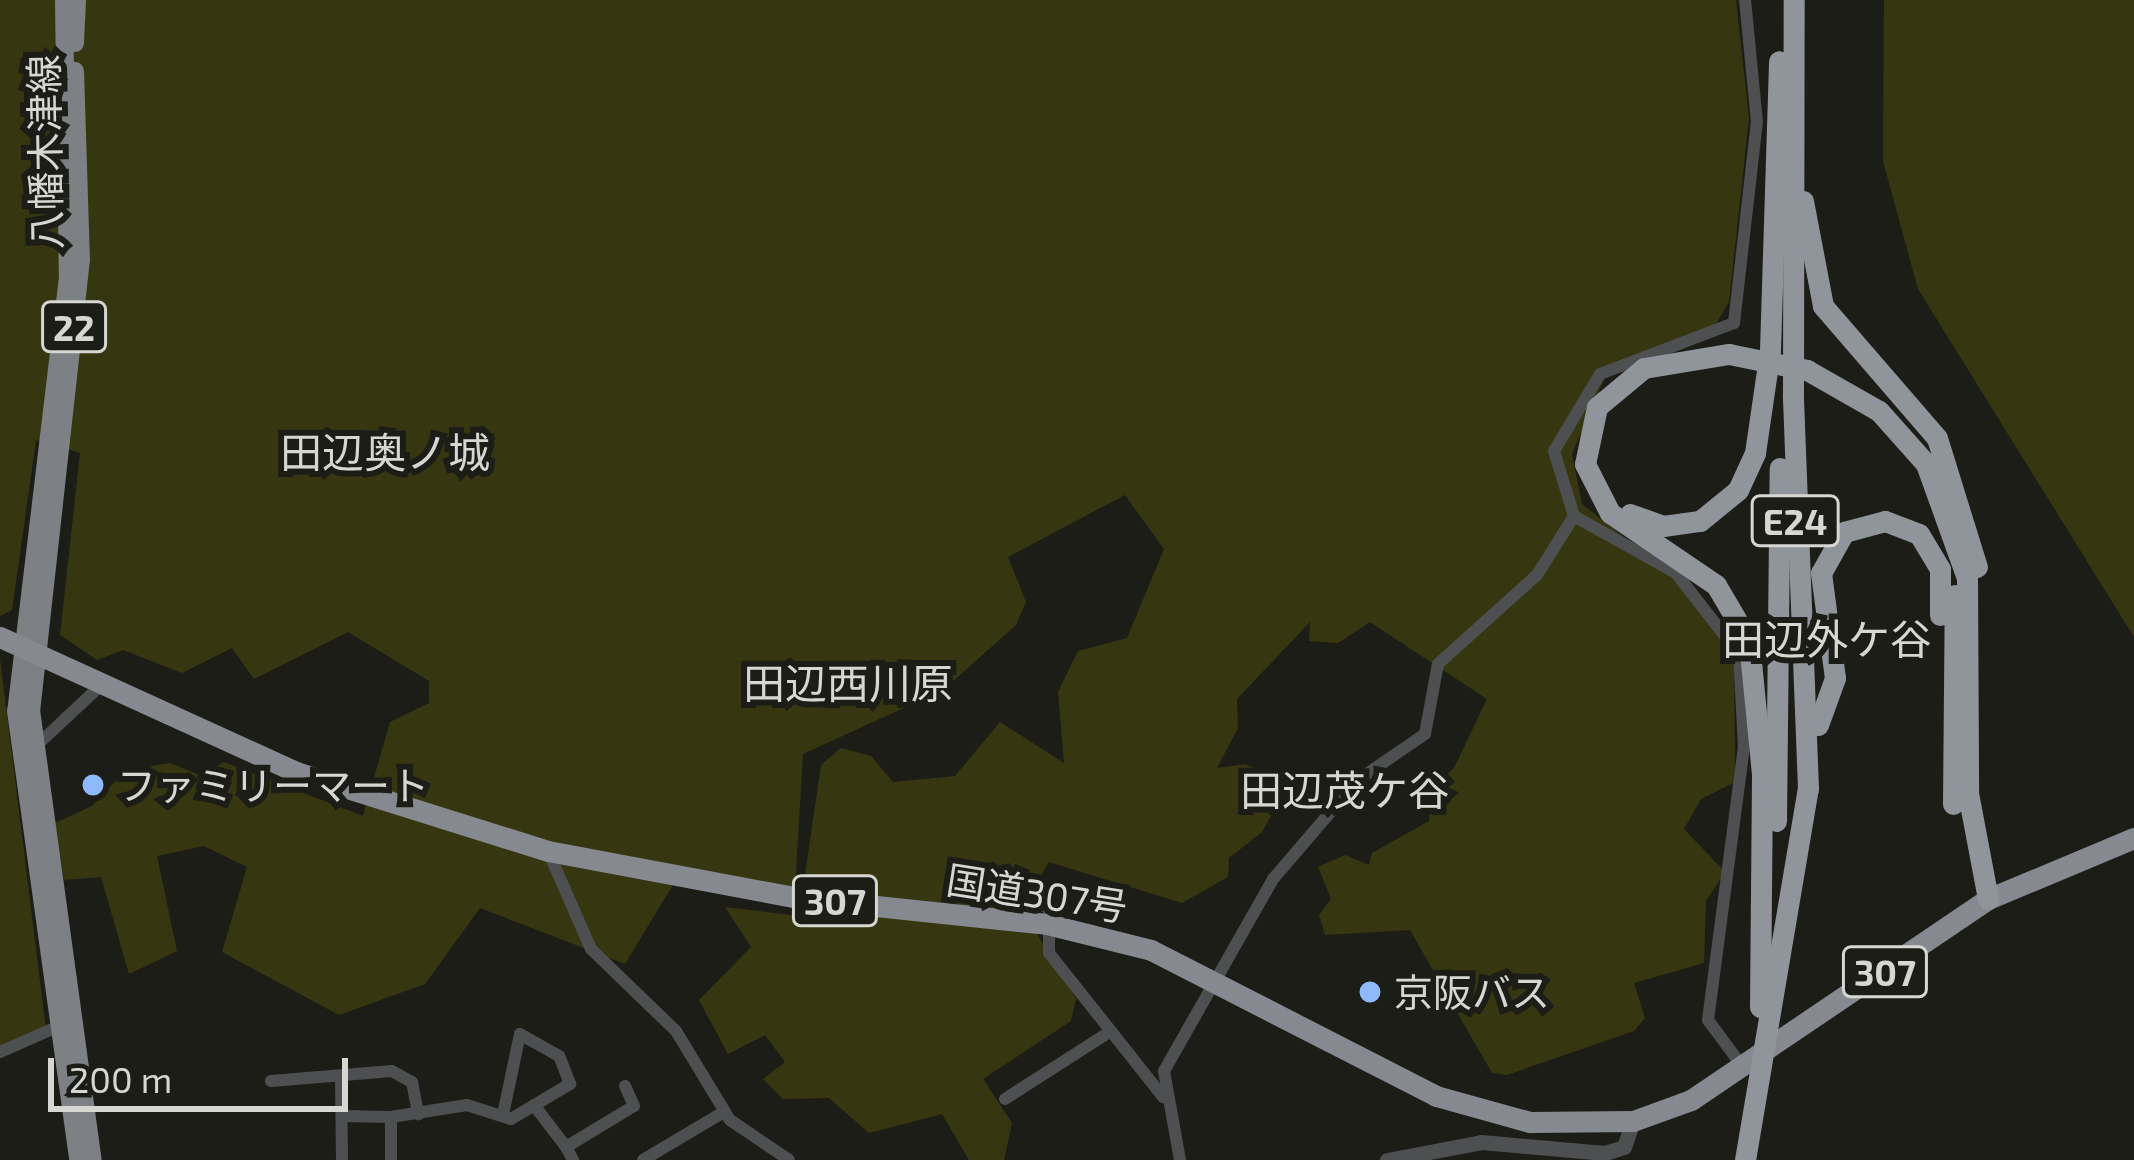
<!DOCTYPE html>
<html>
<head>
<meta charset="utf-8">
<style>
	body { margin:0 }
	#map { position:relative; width:2134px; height:1160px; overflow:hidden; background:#1d1d18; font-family:"Exo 2","Noto Sans JP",sans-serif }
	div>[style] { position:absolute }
	.green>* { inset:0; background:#363711 }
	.minor>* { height:12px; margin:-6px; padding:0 6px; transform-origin:6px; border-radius:6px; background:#4d4f51 }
	.tertiary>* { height:15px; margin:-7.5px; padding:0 7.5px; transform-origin:7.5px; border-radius:7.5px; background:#4d4f51 }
	.primary>* { height:18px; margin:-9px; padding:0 9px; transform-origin:9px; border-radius:9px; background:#7d8186 }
	.trunk>* { height:21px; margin:-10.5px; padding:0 10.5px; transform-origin:10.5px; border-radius:10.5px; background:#868a90 }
	.motorway>* { height:21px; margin:-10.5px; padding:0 10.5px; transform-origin:10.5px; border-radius:10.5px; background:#90949b }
	.dots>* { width:33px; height:33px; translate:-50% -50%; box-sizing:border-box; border:6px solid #1d1d18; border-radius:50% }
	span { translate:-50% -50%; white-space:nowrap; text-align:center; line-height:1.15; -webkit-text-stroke:12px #1d1d18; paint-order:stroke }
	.shield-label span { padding:3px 9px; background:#1d1d18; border:3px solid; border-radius:9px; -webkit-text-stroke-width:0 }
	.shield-label { font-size:36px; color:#d6d6d2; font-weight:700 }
	.street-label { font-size:39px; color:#d6d6d2 }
	.poi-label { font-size:39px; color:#d6d6d2 }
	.left { translate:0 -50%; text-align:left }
	.neighbourhood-label { font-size:42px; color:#d6d6d2 }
	.scale { position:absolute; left:48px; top:1058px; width:300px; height:54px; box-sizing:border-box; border:6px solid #d6d6d2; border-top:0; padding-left:15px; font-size:36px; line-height:42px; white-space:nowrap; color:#d6d6d2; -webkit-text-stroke:9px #1d1d18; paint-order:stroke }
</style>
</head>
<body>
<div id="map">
	<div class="green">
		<i style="clip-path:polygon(0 0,1736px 0,1749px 118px,1729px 302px,1713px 329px,1609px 368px,1572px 454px,1582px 504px,1686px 586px,1734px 652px,1735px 782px,1701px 799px,1684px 829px,1725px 872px,1706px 901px,1704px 963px,1634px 983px,1645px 1018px,1634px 1031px,1507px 1075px,1492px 1073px,1410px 930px,1325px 935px,1319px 915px,1331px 899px,1318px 867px,1345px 855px,1369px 865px,1372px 853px,1429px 821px,1431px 789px,1454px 768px,1487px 699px,1370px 622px,1338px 643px,1309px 641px,1310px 622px,1237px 699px,1238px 728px,1217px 768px,1245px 764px,1289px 783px,1262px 832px,1229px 858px,1228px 877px,1182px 903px,1049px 862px,1022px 909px,1076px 999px,1071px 1021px,983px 1079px,1012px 1123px,1004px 1160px,969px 1160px,942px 1114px,869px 1133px,829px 1098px,783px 1099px,763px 1079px,785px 1062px,765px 1035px,728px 1054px,699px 1000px,751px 947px,725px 907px,799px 916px,821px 765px,841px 748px,871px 756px,893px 782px,955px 776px,1000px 722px,1064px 763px,1058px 692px,1078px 651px,1127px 638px,1164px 549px,1125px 495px,1008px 557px,1026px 602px,1016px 625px,943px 690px,803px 754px,795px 888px,683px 868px,625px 964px,480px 908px,425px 984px,339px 1015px,222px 952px,247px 867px,204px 846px,157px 856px,177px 951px,129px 974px,101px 877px,64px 880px,55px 823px,92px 806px,126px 770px,170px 763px,202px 776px,224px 762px,363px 816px,390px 722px,429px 703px,429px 681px,348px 632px,254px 679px,232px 648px,182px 673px,123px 650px,97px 660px,60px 635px,80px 453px,36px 440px,12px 610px,0 616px)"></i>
		<i style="clip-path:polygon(1884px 0,2134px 0,2134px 637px,1918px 289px,1883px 161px)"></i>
		<i style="clip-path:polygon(0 659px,46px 1029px,0 1048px)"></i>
	</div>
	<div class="minor">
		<i style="left:35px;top:747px;width:88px;rotate:-43.2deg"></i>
		<i style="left:548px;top:851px;width:107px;rotate:66.3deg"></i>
		<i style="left:591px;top:949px;width:118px;rotate:44deg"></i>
		<i style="left:676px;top:1031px;width:104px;rotate:58.8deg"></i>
		<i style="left:730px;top:1120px;width:71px;rotate:34.1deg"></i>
		<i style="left:1024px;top:896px;width:28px;rotate:26deg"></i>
		<i style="left:1049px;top:908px;width:45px;rotate:90deg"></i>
		<i style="left:1049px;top:953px;width:184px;rotate:51.6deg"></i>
		<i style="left:0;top:1052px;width:64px;rotate:-23.8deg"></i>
		<i style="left:1742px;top:1066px;width:57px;rotate:-126.5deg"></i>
		<i style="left:1708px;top:1020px;width:274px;rotate:-82.5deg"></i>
		<i style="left:1744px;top:748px;width:94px;rotate:-93deg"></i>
		<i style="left:1739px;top:654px;width:103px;rotate:-127.9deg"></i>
		<i style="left:1676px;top:573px;width:117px;rotate:-150.8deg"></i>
		<i style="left:1574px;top:516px;width:68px;rotate:-107.1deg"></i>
		<i style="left:1554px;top:451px;width:90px;rotate:-59.1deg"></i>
		<i style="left:1600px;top:374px;width:143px;rotate:-20.8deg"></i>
		<i style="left:1734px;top:323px;width:202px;rotate:-83.5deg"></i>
		<i style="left:1757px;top:122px;width:123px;rotate:-95.6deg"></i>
		<i style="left:341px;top:1078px;width:82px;rotate:89.3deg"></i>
		<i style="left:271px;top:1081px;width:121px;rotate:-4.7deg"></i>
		<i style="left:392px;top:1071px;width:23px;rotate:29deg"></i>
		<i style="left:412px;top:1082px;width:33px;rotate:79deg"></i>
		<i style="left:1005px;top:1099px;width:126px;rotate:-32.7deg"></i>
		<i style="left:534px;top:1105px;width:53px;rotate:52.7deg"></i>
		<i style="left:342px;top:1116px;width:49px;rotate:1.2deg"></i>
		<i style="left:391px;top:1117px;width:43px;rotate:90deg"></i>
		<i style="left:391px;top:1117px;width:77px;rotate:-9deg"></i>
		<i style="left:467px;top:1105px;width:46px;rotate:17.7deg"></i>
		<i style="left:511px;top:1119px;width:69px;rotate:-30.7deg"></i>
		<i style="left:570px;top:1084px;width:30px;rotate:-111deg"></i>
		<i style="left:559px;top:1056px;width:45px;rotate:-150.6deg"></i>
		<i style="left:520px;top:1034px;width:78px;rotate:101.9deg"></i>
		<i style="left:573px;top:1160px;width:15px;rotate:-118deg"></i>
		<i style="left:566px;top:1147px;width:79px;rotate:-31.1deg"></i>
		<i style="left:634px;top:1106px;width:22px;rotate:-114deg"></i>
		<i style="left:643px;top:1160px;width:94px;rotate:-30.7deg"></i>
		<i style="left:1180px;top:1160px;width:90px;rotate:-100.2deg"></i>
		<i style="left:1164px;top:1071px;width:221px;rotate:-60.4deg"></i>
		<i style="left:1273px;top:879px;width:130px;rotate:-49.4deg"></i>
		<i style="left:1358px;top:780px;width:81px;rotate:-34.5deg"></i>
		<i style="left:1425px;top:734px;width:71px;rotate:-79.5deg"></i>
		<i style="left:1438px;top:664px;width:133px;rotate:-42deg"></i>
		<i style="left:1537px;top:575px;width:70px;rotate:-57.9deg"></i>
	</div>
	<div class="tertiary">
		<i style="left:1387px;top:1160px;width:96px;rotate:-10.8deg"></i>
		<i style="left:1481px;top:1142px;width:124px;rotate:5.1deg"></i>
		<i style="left:1605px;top:1153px;width:20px;rotate:-18deg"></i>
		<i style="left:1624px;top:1147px;width:28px;rotate:-71deg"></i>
	</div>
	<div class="primary">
		<i style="left:64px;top:0;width:277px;rotate:89.2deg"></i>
		<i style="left:68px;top:277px;width:437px;rotate:96.8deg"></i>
		<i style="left:16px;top:711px;width:453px;rotate:82.1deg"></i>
		<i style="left:75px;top:43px;width:43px;rotate:-87.3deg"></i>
		<i style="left:75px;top:71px;width:188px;rotate:88.2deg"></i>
		<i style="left:81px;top:259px;width:454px;rotate:96.3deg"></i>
		<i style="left:31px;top:710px;width:454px;rotate:82.2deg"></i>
	</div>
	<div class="trunk">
		<i style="left:0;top:637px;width:325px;rotate:24.5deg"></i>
		<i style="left:296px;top:772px;width:264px;rotate:17.4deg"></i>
		<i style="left:548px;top:851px;width:256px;rotate:10.6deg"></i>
		<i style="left:800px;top:898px;width:248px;rotate:6deg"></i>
		<i style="left:1047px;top:924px;width:107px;rotate:14deg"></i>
		<i style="left:1151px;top:950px;width:320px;rotate:27.1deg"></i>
		<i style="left:1436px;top:1096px;width:98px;rotate:15.5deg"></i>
		<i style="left:1530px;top:1122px;width:103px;rotate:-0.6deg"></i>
		<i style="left:1633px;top:1121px;width:62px;rotate:-19.9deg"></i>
		<i style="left:1691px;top:1100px;width:359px;rotate:-34.1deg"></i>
		<i style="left:1988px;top:899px;width:158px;rotate:-22.7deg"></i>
	</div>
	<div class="motorway">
		<i style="left:1803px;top:201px;width:107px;rotate:79.2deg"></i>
		<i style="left:1823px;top:306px;width:174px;rotate:49.2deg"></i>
		<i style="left:1937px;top:438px;width:135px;rotate:72.8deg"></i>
		<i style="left:1630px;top:514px;width:35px;rotate:20deg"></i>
		<i style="left:1663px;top:526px;width:37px;rotate:-8deg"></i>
		<i style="left:1700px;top:521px;width:49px;rotate:-39.2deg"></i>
		<i style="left:1738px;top:490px;width:41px;rotate:-65.3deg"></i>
		<i style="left:1755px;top:453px;width:104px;rotate:-81.7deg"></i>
		<i style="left:1770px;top:350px;width:289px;rotate:-88.2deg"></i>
		<i style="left:1818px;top:725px;width:50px;rotate:-70.1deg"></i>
		<i style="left:1835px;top:678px;width:106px;rotate:-97.6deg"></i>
		<i style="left:1821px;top:573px;width:47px;rotate:-60.7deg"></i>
		<i style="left:1844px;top:532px;width:42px;rotate:-15deg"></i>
		<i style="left:1885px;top:521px;width:36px;rotate:21deg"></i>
		<i style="left:1919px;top:534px;width:41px;rotate:59deg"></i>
		<i style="left:1940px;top:569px;width:46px;rotate:90deg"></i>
		<i style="left:1953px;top:804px;width:209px;rotate:-89.5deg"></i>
		<i style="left:1776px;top:821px;width:353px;rotate:-89.4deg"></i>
		<i style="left:1760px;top:1007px;width:233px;rotate:-89.5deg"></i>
		<i style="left:1762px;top:774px;width:134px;rotate:-95.6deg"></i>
		<i style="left:1749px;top:641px;width:65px;rotate:-120.5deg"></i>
		<i style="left:1716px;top:585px;width:128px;rotate:-145.8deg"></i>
		<i style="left:1610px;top:513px;width:55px;rotate:-117deg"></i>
		<i style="left:1585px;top:464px;width:58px;rotate:-78.1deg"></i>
		<i style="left:1597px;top:407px;width:61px;rotate:-39.7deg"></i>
		<i style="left:1644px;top:368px;width:86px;rotate:-9.4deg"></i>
		<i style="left:1729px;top:354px;width:80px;rotate:11.6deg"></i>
		<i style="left:1807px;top:370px;width:83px;rotate:29.7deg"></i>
		<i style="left:1879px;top:411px;width:71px;rotate:48.4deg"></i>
		<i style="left:1926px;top:464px;width:121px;rotate:70.2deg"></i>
		<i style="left:1967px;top:578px;width:215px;rotate:89.7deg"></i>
		<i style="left:1968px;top:793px;width:108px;rotate:79.3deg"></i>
		<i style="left:1745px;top:1160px;width:376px;rotate:-80.4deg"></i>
		<i style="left:1808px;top:789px;width:396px;rotate:-92.2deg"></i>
		<i style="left:1793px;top:393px;width:393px;rotate:-89.9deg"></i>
	</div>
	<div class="dots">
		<i style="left:93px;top:785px;background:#8eb9fc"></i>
		<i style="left:1370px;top:992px;background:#8eb9fc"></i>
	</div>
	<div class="shield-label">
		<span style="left:74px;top:327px">22</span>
		<span style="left:1795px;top:521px">E24</span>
		<span style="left:835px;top:901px">307</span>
		<span style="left:1885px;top:972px">307</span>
	</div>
	<div class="street-label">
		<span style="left:45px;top:152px;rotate:-91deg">八幡木津線</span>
		<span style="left:1037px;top:893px;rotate:9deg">国道307号</span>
	</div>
	<div class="poi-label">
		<span class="left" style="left:117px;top:785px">ファミリーマート</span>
		<span class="left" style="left:1394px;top:992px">京阪バス</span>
	</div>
	<div class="neighbourhood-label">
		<span style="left:385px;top:451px">田辺奥ノ城</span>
		<span style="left:1827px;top:638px">田辺外ケ谷</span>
		<span style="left:848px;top:682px">田辺西川原</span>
		<span style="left:1345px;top:789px">田辺茂ケ谷</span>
	</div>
	<div class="scale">200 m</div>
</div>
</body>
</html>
